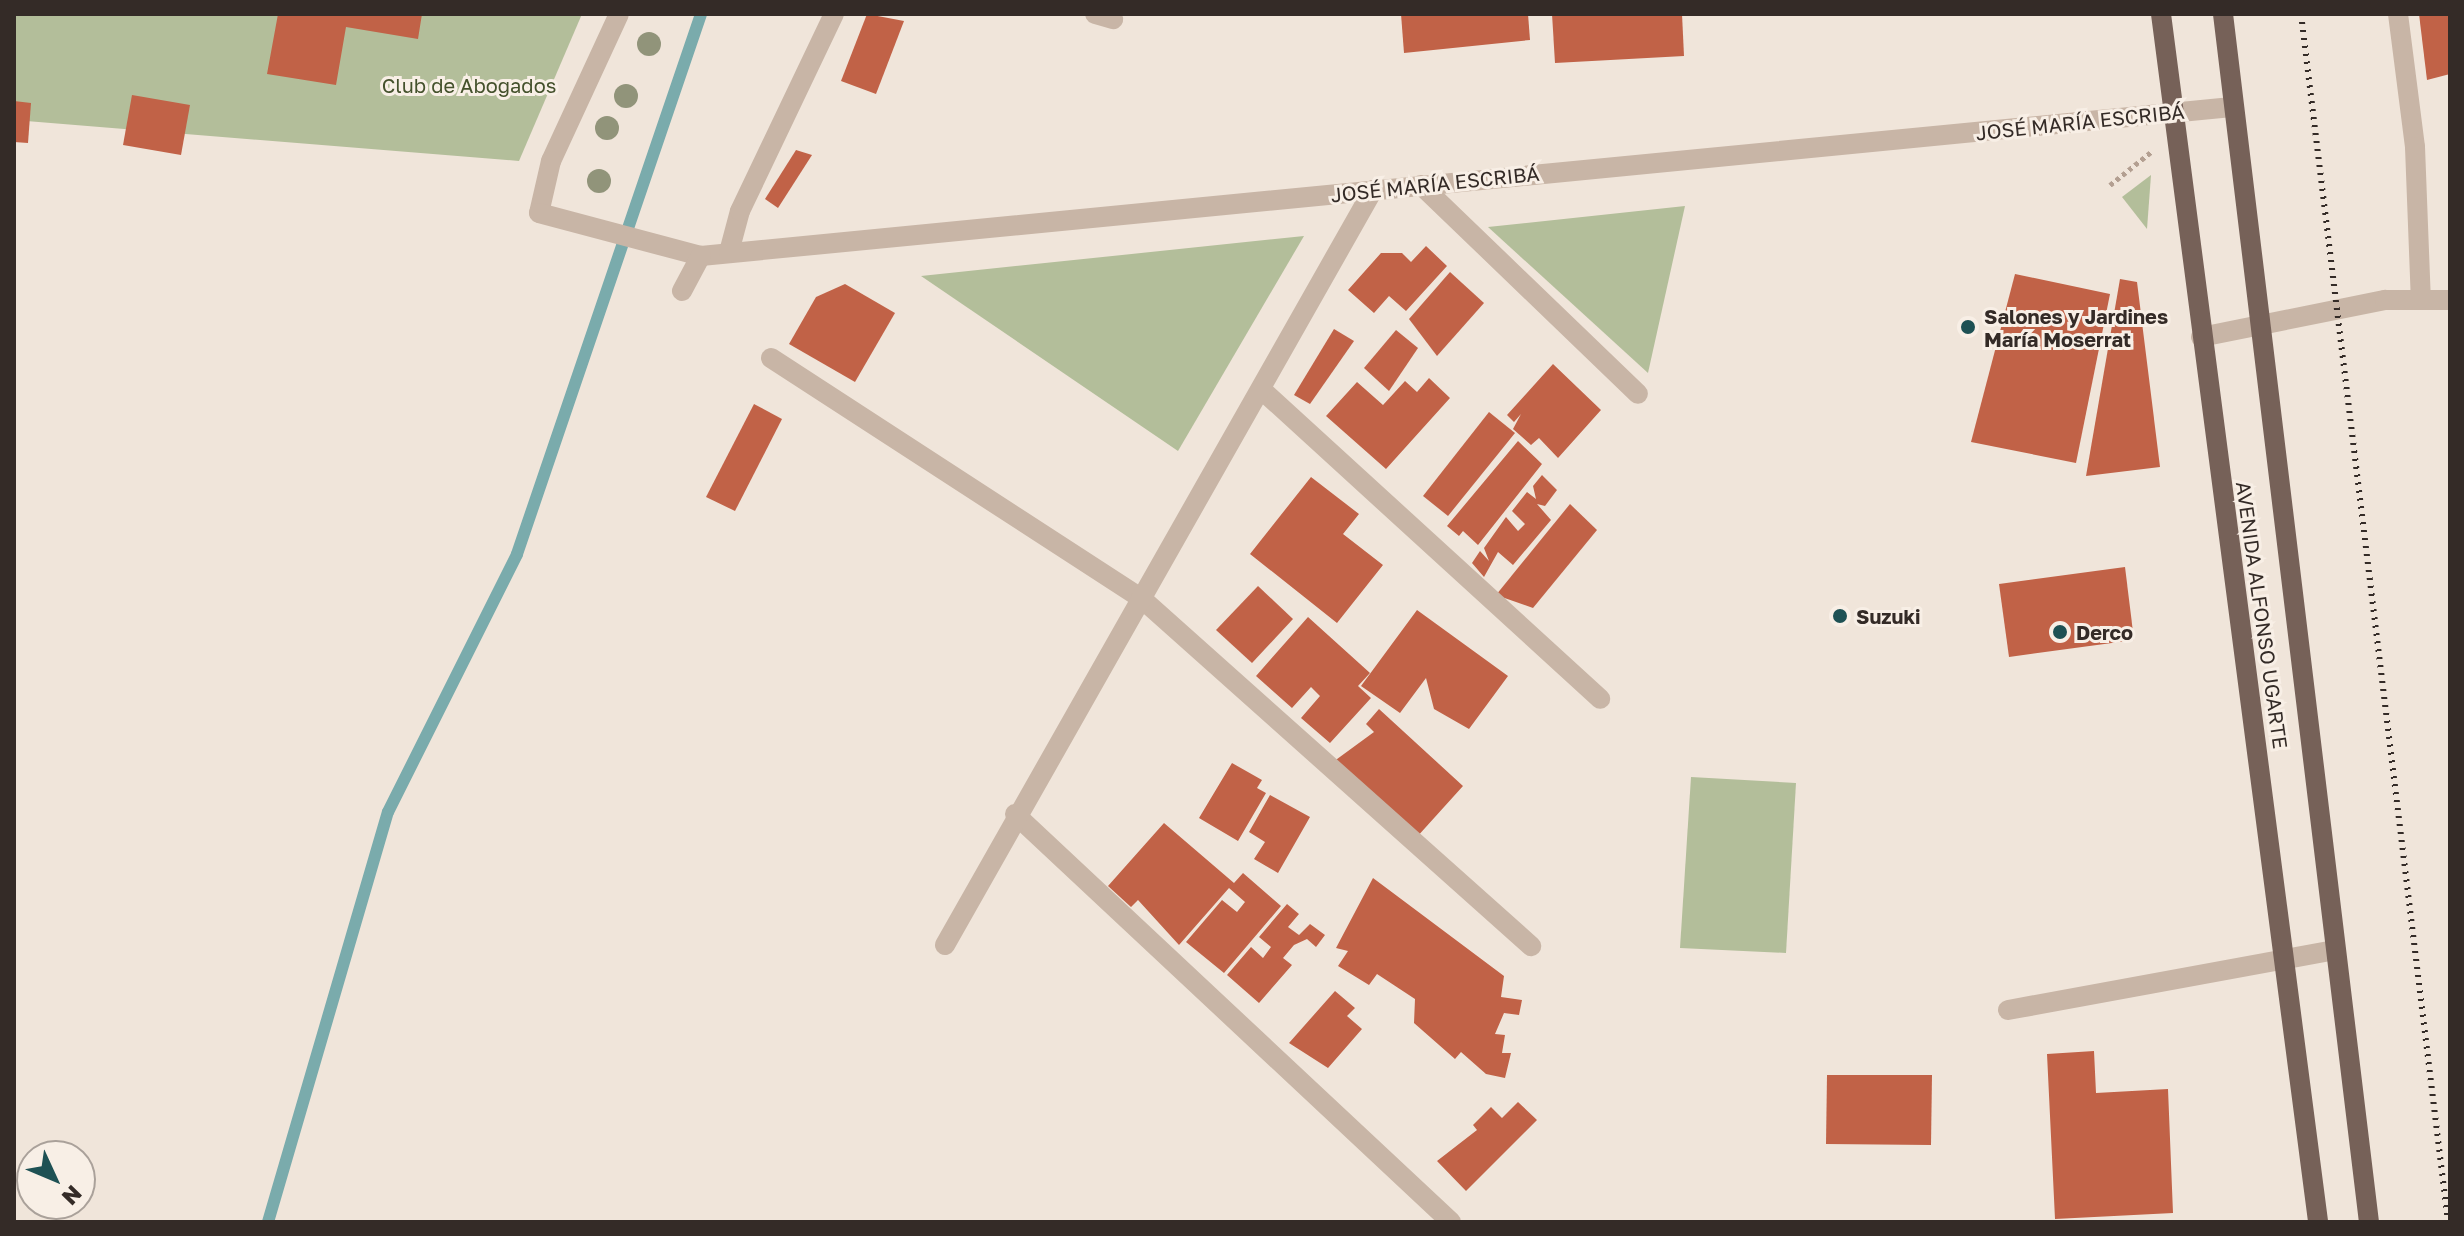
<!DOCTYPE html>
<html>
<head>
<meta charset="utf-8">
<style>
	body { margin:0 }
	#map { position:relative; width:2464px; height:1236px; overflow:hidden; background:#f0e5da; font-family:"Golos Text",sans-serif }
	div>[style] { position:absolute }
	.green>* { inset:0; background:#b3be9a }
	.stream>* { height:12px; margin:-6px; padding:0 6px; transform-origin:6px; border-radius:6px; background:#7aabac }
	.building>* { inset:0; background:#c16247 }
	.path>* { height:5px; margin-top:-2.5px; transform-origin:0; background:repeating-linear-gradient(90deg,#b39f91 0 4px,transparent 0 8px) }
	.minor>* { height:20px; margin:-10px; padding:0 10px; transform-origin:10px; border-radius:10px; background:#c8b5a6 }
	.major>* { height:20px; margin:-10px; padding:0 10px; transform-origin:10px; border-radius:10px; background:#766158 }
	.rail>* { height:6px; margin-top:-3px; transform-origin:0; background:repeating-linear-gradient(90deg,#342b27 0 2px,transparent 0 8px) }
	.trees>* { width:24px; height:24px; margin:-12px; border-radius:50%; background:#91947a }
	.dots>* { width:22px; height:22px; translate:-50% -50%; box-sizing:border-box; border:4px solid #f8efe6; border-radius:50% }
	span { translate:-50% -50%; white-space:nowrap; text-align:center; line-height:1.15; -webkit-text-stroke:6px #f8efe6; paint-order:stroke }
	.park-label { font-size:20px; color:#44512c }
	.street-label { font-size:20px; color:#342b27 }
	.poi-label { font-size:20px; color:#342b27; font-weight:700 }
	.left { translate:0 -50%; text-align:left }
	.frame { position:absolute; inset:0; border:16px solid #342b27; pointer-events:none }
	.north { position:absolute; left:16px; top:1140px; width:80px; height:80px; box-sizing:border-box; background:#f8efe6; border:2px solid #aaa19a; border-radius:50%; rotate:134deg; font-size:22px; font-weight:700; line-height:32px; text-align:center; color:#342b27 }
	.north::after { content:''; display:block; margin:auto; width:28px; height:36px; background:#1e5154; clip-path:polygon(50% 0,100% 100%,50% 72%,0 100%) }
</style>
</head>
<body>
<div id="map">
	<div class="green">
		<i style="clip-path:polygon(14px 14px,582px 14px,519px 161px,14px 120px)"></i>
		<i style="clip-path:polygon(2151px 175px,2147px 229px,2122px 197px)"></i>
		<i style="clip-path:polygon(1685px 206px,1648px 373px,1488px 227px)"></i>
		<i style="clip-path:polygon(1304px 236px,1178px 451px,921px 276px)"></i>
		<i style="clip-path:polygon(1691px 777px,1796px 783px,1786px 953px,1680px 948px)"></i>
	</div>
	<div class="stream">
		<i style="left:268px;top:1222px;width:427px;rotate:-73.7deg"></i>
		<i style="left:388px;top:812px;width:288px;rotate:-63.4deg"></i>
		<i style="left:517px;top:554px;width:570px;rotate:-71.18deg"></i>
	</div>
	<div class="building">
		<i style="clip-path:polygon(278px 14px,422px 14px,418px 39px,346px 27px,336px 85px,267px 74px)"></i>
		<i style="clip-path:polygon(867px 14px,904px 21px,876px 94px,841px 81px)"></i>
		<i style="clip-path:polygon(1401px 14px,1528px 14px,1530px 40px,1404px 53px)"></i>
		<i style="clip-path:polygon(1552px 14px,1682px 14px,1684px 56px,1555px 63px)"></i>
		<i style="clip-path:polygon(2419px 14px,2450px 14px,2450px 74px,2427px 80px)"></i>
		<i style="clip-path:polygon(132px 95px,190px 105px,181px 155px,123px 145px)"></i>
		<i style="clip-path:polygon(14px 101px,31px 103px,28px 143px,14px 142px)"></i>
		<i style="clip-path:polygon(796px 150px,812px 155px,778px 208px,765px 199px)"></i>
		<i style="clip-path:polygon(1426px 246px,1447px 266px,1406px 311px,1389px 296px,1374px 313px,1348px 290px,1381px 253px,1402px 253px,1411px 262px)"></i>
		<i style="clip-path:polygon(1450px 272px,1484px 303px,1437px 356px,1409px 319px)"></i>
		<i style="clip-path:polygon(2015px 274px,2110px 294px,2076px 463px,1971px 442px)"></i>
		<i style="clip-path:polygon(2120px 279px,2137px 282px,2160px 467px,2086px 476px)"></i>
		<i style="clip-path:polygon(845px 284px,895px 313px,855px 382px,789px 344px,816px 297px)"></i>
		<i style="clip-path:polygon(1334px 329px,1354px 341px,1310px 404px,1294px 395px)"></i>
		<i style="clip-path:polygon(1396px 330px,1418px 348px,1389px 391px,1364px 368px)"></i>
		<i style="clip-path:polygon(1553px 364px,1601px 410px,1558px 458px,1539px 438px,1531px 445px,1513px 429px,1521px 414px,1514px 422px,1507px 415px)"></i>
		<i style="clip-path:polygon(1429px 378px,1450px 398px,1386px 469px,1326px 416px,1357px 382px,1383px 405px,1405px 381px,1417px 392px)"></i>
		<i style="clip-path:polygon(754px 404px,782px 419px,735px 511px,706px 497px)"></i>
		<i style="clip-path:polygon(1489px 412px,1515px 433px,1448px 516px,1423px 496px)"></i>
		<i style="clip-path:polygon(1518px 441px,1542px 464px,1478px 545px,1463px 531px,1459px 536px,1447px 526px)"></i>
		<i style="clip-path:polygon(1542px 475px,1557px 490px,1545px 506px,1537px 504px,1551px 520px,1513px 565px,1498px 552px,1484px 577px,1472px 563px,1480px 551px,1489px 561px,1484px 548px,1506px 517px,1518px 531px,1525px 524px,1512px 511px,1527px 492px,1536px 499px,1533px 486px)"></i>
		<i style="clip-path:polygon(1311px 477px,1359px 514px,1343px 534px,1383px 565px,1337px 623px,1250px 554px)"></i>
		<i style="clip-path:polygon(1570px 504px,1597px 530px,1533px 608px,1496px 595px)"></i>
		<i style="clip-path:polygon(2125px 567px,2134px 640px,2009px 657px,1999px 584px)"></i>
		<i style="clip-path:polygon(1258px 586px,1293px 619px,1252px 663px,1216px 630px)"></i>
		<i style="clip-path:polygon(1417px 610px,1508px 676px,1469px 729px,1434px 709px,1426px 678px,1400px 713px,1361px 686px)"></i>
		<i style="clip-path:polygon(1308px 617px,1370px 673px,1358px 686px,1371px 698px,1330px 743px,1301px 718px,1320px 696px,1311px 687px,1292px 708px,1256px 676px)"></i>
		<i style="clip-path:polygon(1379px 709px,1463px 786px,1416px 838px,1333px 762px,1374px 732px,1366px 724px)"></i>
		<i style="clip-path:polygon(1232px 763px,1262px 780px,1257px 788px,1266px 793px,1238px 841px,1199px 818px)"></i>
		<i style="clip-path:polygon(1270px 795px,1310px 817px,1278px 873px,1254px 859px,1265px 842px,1249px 832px)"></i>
		<i style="clip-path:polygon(1164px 823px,1234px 883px,1243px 873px,1281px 906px,1224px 973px,1186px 942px,1222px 900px,1237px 912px,1245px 902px,1229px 888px,1179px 945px,1138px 900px,1131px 907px,1108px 886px)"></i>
		<i style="clip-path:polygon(1373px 878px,1504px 976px,1501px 997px,1522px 1000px,1519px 1015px,1504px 1013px,1495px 1034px,1505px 1035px,1502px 1053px,1511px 1053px,1505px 1078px,1486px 1074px,1461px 1052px,1455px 1059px,1414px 1023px,1415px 999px,1377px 974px,1369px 985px,1338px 966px,1348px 951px,1336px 948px)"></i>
		<i style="clip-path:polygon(1287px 904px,1299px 914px,1288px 927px,1299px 935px,1310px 924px,1325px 935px,1316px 947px,1307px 939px,1294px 945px,1283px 958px,1292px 965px,1259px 1003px,1227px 975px,1251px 947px,1263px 958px,1271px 947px,1259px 937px)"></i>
		<i style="clip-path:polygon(1335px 991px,1355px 1008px,1347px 1016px,1362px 1029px,1328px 1068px,1289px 1043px)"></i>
		<i style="clip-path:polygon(2094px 1051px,2096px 1093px,2168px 1089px,2173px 1213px,2055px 1219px,2047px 1054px)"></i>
		<i style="clip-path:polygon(1827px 1075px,1932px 1075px,1931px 1145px,1826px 1144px)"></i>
		<i style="clip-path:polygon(1518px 1102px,1537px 1120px,1466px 1191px,1437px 1161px,1477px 1130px,1473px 1125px,1491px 1107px,1502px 1118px)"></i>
	</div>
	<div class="path">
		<i style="left:2110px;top:185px;width:53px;rotate:-38.8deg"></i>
	</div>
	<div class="minor">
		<i style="left:619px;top:14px;width:162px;rotate:114.8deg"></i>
		<i style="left:551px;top:161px;width:53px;rotate:103deg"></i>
		<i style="left:539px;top:213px;width:168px;rotate:14.9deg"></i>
		<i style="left:701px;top:256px;width:1538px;rotate:-5.56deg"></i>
		<i style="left:1095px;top:14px;width:19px;rotate:16deg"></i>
		<i style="left:2398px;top:14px;width:134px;rotate:82.7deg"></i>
		<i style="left:2415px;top:147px;width:153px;rotate:87.8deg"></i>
		<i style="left:1421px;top:185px;width:301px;rotate:43.9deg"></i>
		<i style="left:729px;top:252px;width:42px;rotate:-75deg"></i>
		<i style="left:740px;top:211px;width:218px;rotate:-64.5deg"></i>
		<i style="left:682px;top:291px;width:40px;rotate:-62deg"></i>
		<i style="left:2201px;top:337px;width:188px;rotate:-11.4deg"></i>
		<i style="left:2385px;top:300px;width:65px"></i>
		<i style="left:771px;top:358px;width:441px;rotate:33deg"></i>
		<i style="left:1141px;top:598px;width:523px;rotate:41.74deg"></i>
		<i style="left:1262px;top:390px;width:458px;rotate:42.4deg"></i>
		<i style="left:1015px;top:814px;width:597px;rotate:43.1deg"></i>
		<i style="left:945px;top:945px;width:868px;rotate:-60.45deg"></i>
		<i style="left:2008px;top:1010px;width:333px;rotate:-10.4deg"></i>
	</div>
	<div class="major">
		<i style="left:2161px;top:14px;width:1218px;rotate:82.59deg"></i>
		<i style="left:2223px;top:14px;width:1217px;rotate:83.11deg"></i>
	</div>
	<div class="rail">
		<i style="left:2301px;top:14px;width:1217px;rotate:83.06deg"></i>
	</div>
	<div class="trees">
		<i style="left:649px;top:44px"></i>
		<i style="left:626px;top:96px"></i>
		<i style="left:607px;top:128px"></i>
		<i style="left:599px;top:181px"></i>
	</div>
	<div class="dots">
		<i style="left:1968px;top:327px;background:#1e5154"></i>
		<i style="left:1840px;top:616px;background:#1e5154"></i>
		<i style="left:2060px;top:632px;background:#1e5154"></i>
	</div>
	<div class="park-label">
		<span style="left:469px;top:85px">Club de Abogados</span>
	</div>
	<div class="street-label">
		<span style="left:2080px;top:122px;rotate:-6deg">JOSÉ MARÍA ESCRIBÁ</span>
		<span style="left:1435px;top:184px;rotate:-6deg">JOSÉ MARÍA ESCRIBÁ</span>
		<span style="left:2262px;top:615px;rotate:82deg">AVENIDA ALFONSO UGARTE</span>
	</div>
	<div class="poi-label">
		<span class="left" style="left:1984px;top:328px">Salones y Jardines<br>María Moserrat</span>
		<span class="left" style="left:1856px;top:616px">Suzuki</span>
		<span class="left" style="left:2076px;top:632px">Derco</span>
	</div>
	<div class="frame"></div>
	<div class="north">N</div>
</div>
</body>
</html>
